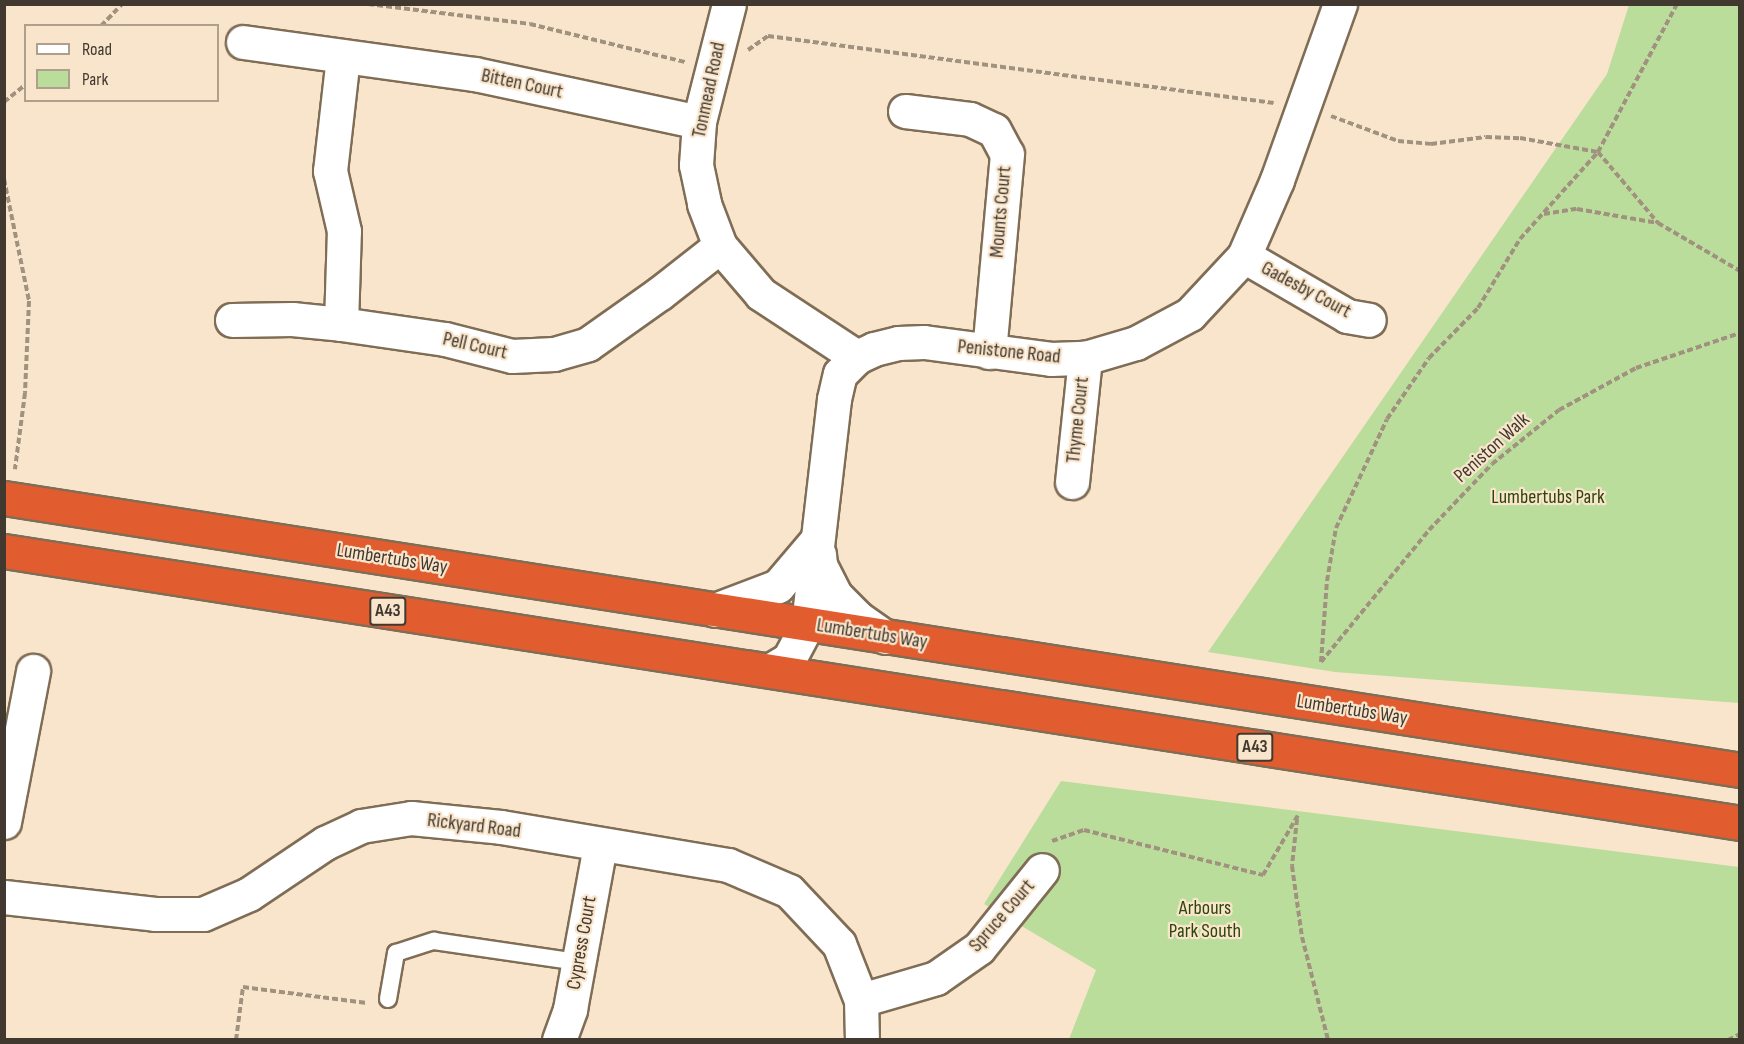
<!DOCTYPE html>
<html>
<head>
<meta charset="utf-8">
<style>
	body { margin:0 }
	#map { position:relative; width:1744px; height:1044px; overflow:hidden; background:#f9e5cb; font-family:"Sofia Sans Condensed",sans-serif }
	div>[style] { position:absolute }
	.green>* { inset:0; background:#bbdd9c }
	.path>* { height:4px; margin-top:-2px; transform-origin:0; background:repeating-linear-gradient(90deg,#a0927f 0 6px,transparent 0 9px) }
	.roads { filter:drop-shadow(2px 0 #7f6d56) drop-shadow(-2px 0 #7f6d56) drop-shadow(0 2px #7f6d56) drop-shadow(0 -2px #7f6d56) }
	.lane>* { height:16px; margin:-8px; padding:0 8px; transform-origin:8px; border-radius:8px; background:#fff }
	.street>* { height:33px; margin:-16.5px; padding:0 16.5px; transform-origin:16.5px; border-radius:16.5px; background:#fff }
	.highway>* { height:33px; margin:-16.5px; padding:0 16.5px; transform-origin:16.5px; border-radius:16.5px; background:#e15d2f }
	span { translate:-50% -50%; white-space:nowrap; text-align:center; line-height:1.15; -webkit-text-stroke:4.5px #f9e5cb; paint-order:stroke }
	.shield-label span { padding:2px 4px; background:#f9e5cb; border:2px solid; border-radius:4px; -webkit-text-stroke-width:0 }
	.shield-label { font-size:18px; color:#41392f; font-weight:700 }
	.street-label { font-size:20px; color:#41392f }
	.park-label { font-size:20px; color:#2c4509 }
	.frame { position:absolute; inset:0; border:6px solid #41392f; pointer-events:none }
	.legend { position:absolute; left:24px; top:24px; width:195px; height:78px; box-sizing:border-box; background:#f9e5cb; border:2px solid #afa08d; margin:0; padding:8px 10px; list-style:none; font-size:18px; color:#41392f }
	.legend li { display:flex; align-items:center; gap:12px; height:30px }
	.legend b { width:30px; border:2px solid #afa08d }
</style>
</head>
<body>
<div id="map">
	<div class="green">
		<i style="clip-path:polygon(1629px 5px,1739px 5px,1739px 703px,1335px 672px,1208px 652px,1607px 74px)"></i>
		<i style="clip-path:polygon(1061px 781px,1739px 867px,1739px 1039px,1069px 1039px,1096px 970px,984px 904px)"></i>
	</div>
	<div class="path">
		<i style="left:368px;top:4px;width:163px;rotate:7deg"></i>
		<i style="left:530px;top:24px;width:160px;rotate:13.8deg"></i>
		<i style="left:101px;top:26px;width:30px;rotate:-46deg"></i>
		<i style="left:748px;top:50px;width:24px;rotate:-35deg"></i>
		<i style="left:768px;top:36px;width:510px;rotate:7.54deg"></i>
		<i style="left:4px;top:102px;width:28px;rotate:-39deg"></i>
		<i style="left:1331px;top:116px;width:72px;rotate:20.5deg"></i>
		<i style="left:1398px;top:141px;width:33px;rotate:5deg"></i>
		<i style="left:1431px;top:144px;width:55px;rotate:-7.3deg"></i>
		<i style="left:1486px;top:137px;width:34px;rotate:2deg"></i>
		<i style="left:1520px;top:138px;width:79px;rotate:10.2deg"></i>
		<i style="left:1598px;top:152px;width:93px;rotate:49.8deg"></i>
		<i style="left:1658px;top:223px;width:95px;rotate:30.3deg"></i>
		<i style="left:4px;top:179px;width:125px;rotate:78.4deg"></i>
		<i style="left:29px;top:301px;width:92px;rotate:92.5deg"></i>
		<i style="left:25px;top:393px;width:77px;rotate:97.5deg"></i>
		<i style="left:1544px;top:214px;width:33px;rotate:-9deg"></i>
		<i style="left:1577px;top:209px;width:82px;rotate:9.8deg"></i>
		<i style="left:1321px;top:662px;width:81px;rotate:-85.8deg"></i>
		<i style="left:1327px;top:581px;width:54px;rotate:-80.4deg"></i>
		<i style="left:1336px;top:528px;width:120px;rotate:-64.9deg"></i>
		<i style="left:1387px;top:419px;width:74px;rotate:-55.5deg"></i>
		<i style="left:1429px;top:358px;width:70px;rotate:-45.6deg"></i>
		<i style="left:1478px;top:308px;width:81px;rotate:-58.7deg"></i>
		<i style="left:1520px;top:239px;width:117px;rotate:-48.1deg"></i>
		<i style="left:1598px;top:152px;width:168px;rotate:-61.9deg"></i>
		<i style="left:1321px;top:662px;width:171px;rotate:-50.7deg"></i>
		<i style="left:1429px;top:530px;width:91px;rotate:-46.3deg"></i>
		<i style="left:1492px;top:464px;width:86px;rotate:-38.9deg"></i>
		<i style="left:1559px;top:410px;width:88px;rotate:-28.6deg"></i>
		<i style="left:1636px;top:368px;width:110px;rotate:-18.6deg"></i>
		<i style="left:1297px;top:819px;width:47px;rotate:96.1deg"></i>
		<i style="left:1292px;top:866px;width:72px;rotate:82deg"></i>
		<i style="left:1302px;top:937px;width:106px;rotate:75.8deg"></i>
		<i style="left:1052px;top:841px;width:34px;rotate:-19deg"></i>
		<i style="left:1084px;top:830px;width:185px;rotate:14.1deg"></i>
		<i style="left:1263px;top:875px;width:69px;rotate:-59.7deg"></i>
		<i style="left:236px;top:1040px;width:53px;rotate:-82.5deg"></i>
		<i style="left:243px;top:987px;width:125px;rotate:7.4deg"></i>
		<i style="left:1728px;top:1040px;width:13px;rotate:-27deg"></i>
	</div>
	<div class="roads">
		<div class="lane">
			<i style="left:388px;top:999px;width:47px;rotate:-80.1deg"></i>
			<i style="left:396px;top:953px;width:40px;rotate:-18deg"></i>
			<i style="left:434px;top:941px;width:146px;rotate:8.3deg"></i>
		</div>
		<div class="street">
			<i style="left:729px;top:4px;width:122px;rotate:104.3deg"></i>
			<i style="left:699px;top:122px;width:43px;rotate:94deg"></i>
			<i style="left:696px;top:165px;width:40px;rotate:78deg"></i>
			<i style="left:704px;top:204px;width:45px;rotate:69.1deg"></i>
			<i style="left:720px;top:246px;width:63px;rotate:49.5deg"></i>
			<i style="left:761px;top:294px;width:115px;rotate:33.3deg"></i>
			<i style="left:243px;top:42px;width:234px;rotate:7.9deg"></i>
			<i style="left:475px;top:74px;width:229px;rotate:12.1deg"></i>
			<i style="left:905px;top:111px;width:65px;rotate:7deg"></i>
			<i style="left:970px;top:119px;width:26px;rotate:25deg"></i>
			<i style="left:994px;top:130px;width:27px;rotate:62deg"></i>
			<i style="left:1007px;top:154px;width:199px;rotate:95.2deg"></i>
			<i style="left:1244px;top:256px;width:119px;rotate:30.2deg"></i>
			<i style="left:1347px;top:316px;width:22px;rotate:10deg"></i>
			<i style="left:232px;top:320px;width:60px;rotate:-1deg"></i>
			<i style="left:292px;top:319px;width:49px;rotate:5.8deg"></i>
			<i style="left:341px;top:324px;width:105px;rotate:8.2deg"></i>
			<i style="left:445px;top:339px;width:69px;rotate:14.2deg"></i>
			<i style="left:512px;top:356px;width:42px;rotate:-2.7deg"></i>
			<i style="left:554px;top:354px;width:35px;rotate:-16deg"></i>
			<i style="left:588px;top:344px;width:88px;rotate:-35.3deg"></i>
			<i style="left:660px;top:293px;width:76px;rotate:-38.1deg"></i>
			<i style="left:341px;top:324px;width:93px;rotate:-88.2deg"></i>
			<i style="left:344px;top:231px;width:62px;rotate:-103.1deg"></i>
			<i style="left:330px;top:171px;width:115px;rotate:-83.5deg"></i>
			<i style="left:1072px;top:482px;width:125px;rotate:-84deg"></i>
			<i style="left:819px;top:554px;width:11px;rotate:85deg"></i>
			<i style="left:820px;top:565px;width:35px;rotate:63deg"></i>
			<i style="left:836px;top:596px;width:31px;rotate:45deg"></i>
			<i style="left:858px;top:618px;width:33px;rotate:35deg"></i>
			<i style="left:715px;top:610px;width:67px;rotate:-20.9deg"></i>
			<i style="left:778px;top:586px;width:60px;rotate:-49.7deg"></i>
			<i style="left:771px;top:670px;width:21px;rotate:-31deg"></i>
			<i style="left:789px;top:659px;width:40px;rotate:-62deg"></i>
			<i style="left:808px;top:624px;width:226px;rotate:-83.4deg"></i>
			<i style="left:834px;top:399px;width:26px;rotate:-77deg"></i>
			<i style="left:840px;top:374px;width:24px;rotate:-45deg"></i>
			<i style="left:857px;top:357px;width:19px;rotate:-25deg"></i>
			<i style="left:874px;top:349px;width:25px;rotate:-14deg"></i>
			<i style="left:898px;top:343px;width:26px;rotate:-2deg"></i>
			<i style="left:924px;top:342px;width:128px;rotate:7.6deg"></i>
			<i style="left:1051px;top:359px;width:34px;rotate:-2deg"></i>
			<i style="left:1085px;top:358px;width:53px;rotate:-16.4deg"></i>
			<i style="left:1136px;top:343px;width:61px;rotate:-28.2deg"></i>
			<i style="left:1190px;top:314px;width:79px;rotate:-47deg"></i>
			<i style="left:1244px;top:256px;width:83px;rotate:-66.5deg"></i>
			<i style="left:1277px;top:180px;width:187px;rotate:-70.3deg"></i>
			<i style="left:4px;top:822px;width:154px;rotate:-79.1deg"></i>
			<i style="left:4px;top:897px;width:152px;rotate:6.4deg"></i>
			<i style="left:155px;top:914px;width:48px"></i>
			<i style="left:203px;top:914px;width:50px;rotate:-23.5deg"></i>
			<i style="left:249px;top:894px;width:92px;rotate:-33.9deg"></i>
			<i style="left:325px;top:843px;width:40px;rotate:-25deg"></i>
			<i style="left:361px;top:826px;width:51px;rotate:-9.1deg"></i>
			<i style="left:411px;top:818px;width:90px;rotate:5.7deg"></i>
			<i style="left:501px;top:827px;width:230px;rotate:9.5deg"></i>
			<i style="left:728px;top:865px;width:66px;rotate:23.1deg"></i>
			<i style="left:789px;top:891px;width:73px;rotate:46.7deg"></i>
			<i style="left:839px;top:944px;width:60px;rotate:68.6deg"></i>
			<i style="left:861px;top:1000px;width:40px;rotate:88.6deg"></i>
			<i style="left:861px;top:1000px;width:78px;rotate:-16.3deg"></i>
			<i style="left:936px;top:978px;width:52px;rotate:-34.9deg"></i>
			<i style="left:979px;top:948px;width:100px;rotate:-51.1deg"></i>
			<i style="left:559px;top:1040px;width:33px;rotate:-70deg"></i>
			<i style="left:570px;top:1009px;width:167px;rotate:-79.6deg"></i>
		</div>
		<div class="highway">
			<i style="left:4px;top:498px;width:1757px;rotate:8.9deg"></i>
			<i style="left:4px;top:551px;width:1757px;rotate:8.9deg"></i>
		</div>
	</div>
	<div class="shield-label">
		<span style="left:388px;top:611px">A43</span>
		<span style="left:1255px;top:747px">A43</span>
	</div>
	<div class="street-label">
		<span style="left:522px;top:84px;rotate:12deg">Bitten Court</span>
		<span style="left:709px;top:90px;rotate:-78deg">Tonmead Road</span>
		<span style="left:1001px;top:212px;rotate:-85deg">Mounts Court</span>
		<span style="left:1306px;top:290px;rotate:28deg">Gadesby Court</span>
		<span style="left:475px;top:346px;rotate:13deg">Pell Court</span>
		<span style="left:1009px;top:352px;rotate:6deg">Penistone Road</span>
		<span style="left:1078px;top:420px;rotate:-84deg">Thyme Court</span>
		<span style="left:1492px;top:448px;rotate:-42deg">Peniston Walk</span>
		<span style="left:392px;top:559px;rotate:9deg">Lumbertubs Way</span>
		<span style="left:872px;top:634px;rotate:9deg">Lumbertubs Way</span>
		<span style="left:1352px;top:710px;rotate:9deg">Lumbertubs Way</span>
		<span style="left:474px;top:826px;rotate:7deg">Rickyard Road</span>
		<span style="left:1002px;top:916px;rotate:-49deg">Spruce Court</span>
		<span style="left:582px;top:943px;rotate:-80deg">Cypress Court</span>
	</div>
	<div class="park-label">
		<span style="left:1548px;top:497px">Lumbertubs Park</span>
		<span style="left:1205px;top:920px">Arbours<br>Park South</span>
	</div>
	<div class="frame"></div>
	<ul class="legend">
	<li><b style="height:8px;background:#fff"></b>Road</li>
	<li><b style="height:16px;background:#bbdd9c"></b>Park</li>
	</ul>
</div>
</body>
</html>
